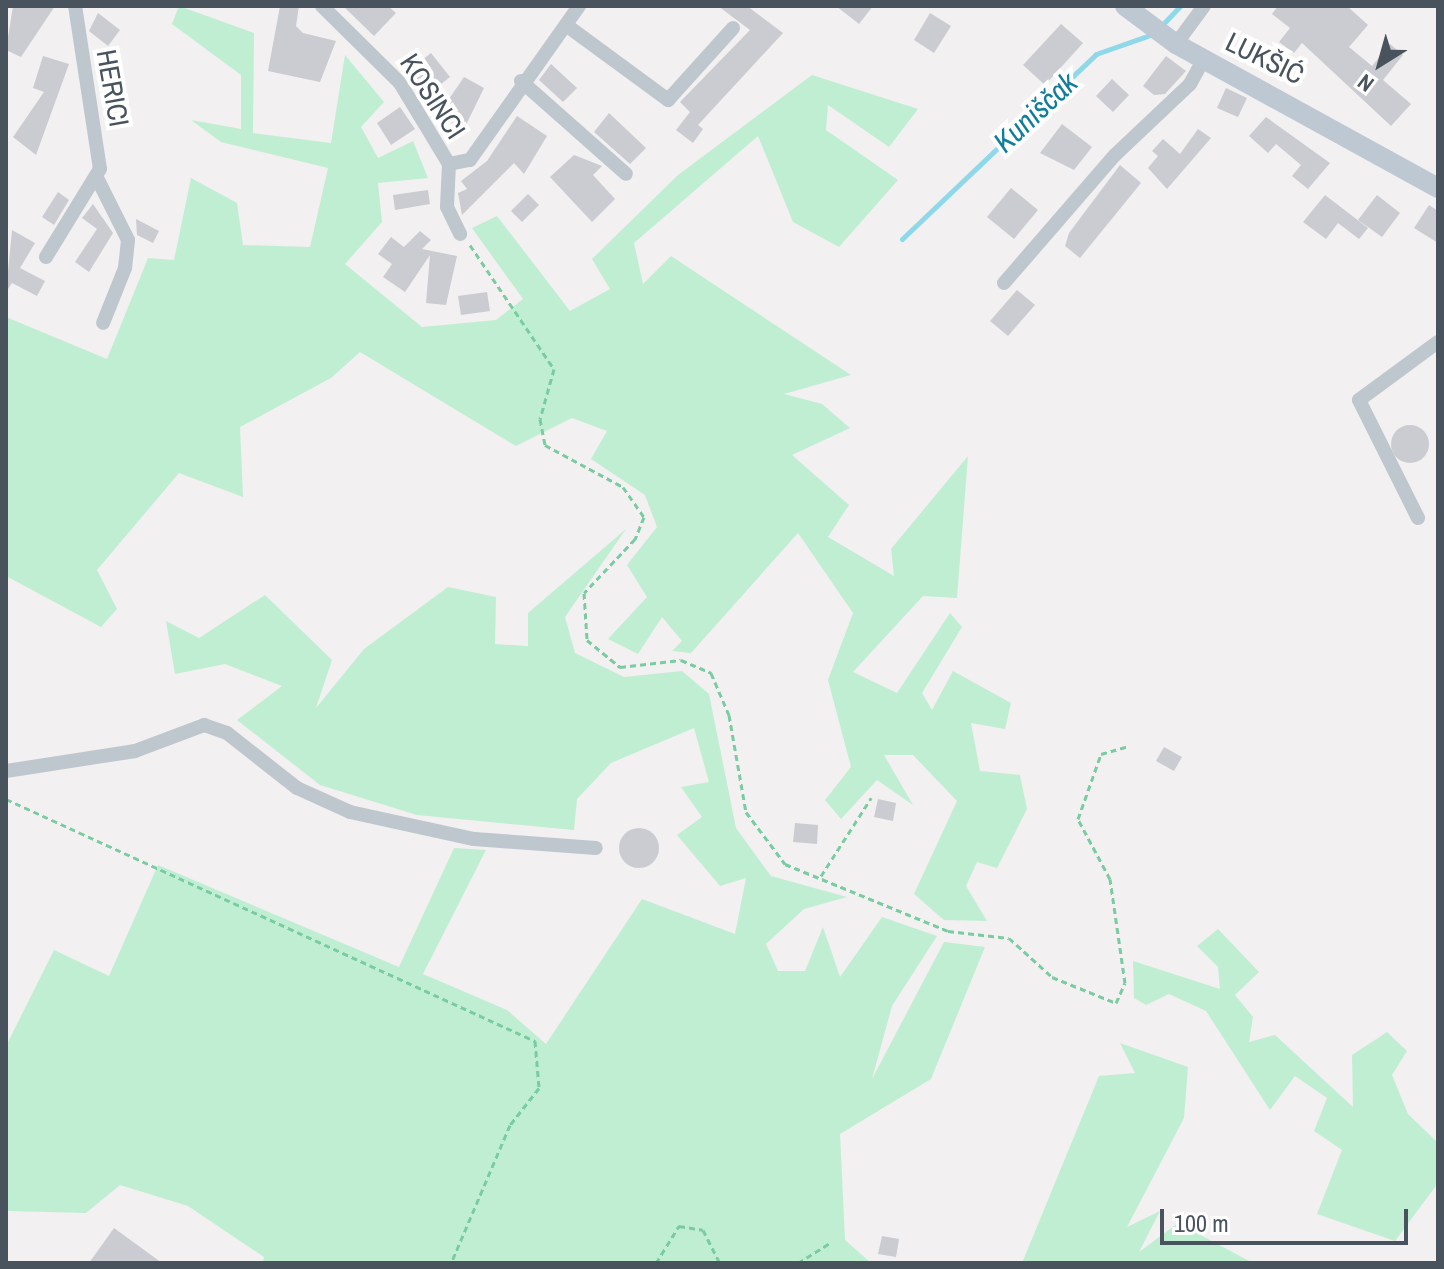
<!DOCTYPE html>
<html>
<head>
<meta charset="utf-8">
<style>
	body { margin:0 }
	#map { position:relative; width:1444px; height:1269px; overflow:hidden; background:#f2f0f0; font-family:"Archivo Narrow",sans-serif }
	div>[style] { position:absolute }
	.green>* { inset:0; background:#c0eed2 }
	.stream>* { height:5px; margin:-2.5px; padding:0 2.5px; transform-origin:2.5px; border-radius:2.5px; background:#8ed8ea }
	.building>* { inset:0; background:#caccd2 }
	.round { border-radius:50% }
	.path>* { height:3px; margin-top:-1.5px; transform-origin:0; background:repeating-linear-gradient(90deg,#79cca2 0 6px,transparent 0 10px) }
	.street>* { height:14px; margin:-7px; padding:0 7px; transform-origin:7px; border-radius:7px; background:#bec7ce }
	.secondary>* { height:20px; margin:-10px; padding:0 10px; transform-origin:10px; border-radius:10px; background:#bec8d3 }
	span { translate:-50% -50%; white-space:nowrap; text-align:center; line-height:1.15; -webkit-text-stroke:8px #fff; paint-order:stroke }
	.street-label { font-size:28px; color:#48535d }
	.water-label { font-size:30px; color:#107d9a; font-style:italic }
	.frame { position:absolute; inset:0; border:8px solid #48535d; pointer-events:none }
	.north { position:absolute; left:1340px; top:24px; width:80px; height:80px; -webkit-text-stroke:6px #fff; paint-order:stroke; rotate:217deg; font-size:22px; font-weight:700; line-height:32px; text-align:center; color:#48535d }
	.north::after { content:''; display:block; margin:auto; width:28px; height:36px; background:#48535d; clip-path:polygon(50% 0,100% 100%,50% 72%,0 100%) }
	.scale { position:absolute; left:1160px; top:1209px; width:248px; height:36px; box-sizing:border-box; border:4px solid #48535d; border-top:0; padding-left:10px; font-size:24px; line-height:28px; white-space:nowrap; color:#48535d; -webkit-text-stroke:6px #fff; paint-order:stroke }
</style>
</head>
<body>
<div id="map">
	<div class="green">
		<i style="clip-path:polygon(179px 6px,254px 33px,253px 133px,331px 143px,345px 55px,384px 102px,361px 127px,378px 158px,413px 141px,428px 178px,378px 183px,382px 222px,345px 264px,422px 327px,496px 320px,523px 299px,472px 228px,497px 216px,570px 311px,610px 289px,592px 259px,678px 175px,812px 75px,918px 109px,889px 147px,828px 105px,826px 130px,898px 180px,839px 247px,793px 222px,758px 136px,634px 243px,643px 284px,671px 256px,851px 375px,784px 394px,822px 404px,850px 428px,792px 455px,849px 505px,828px 537px,894px 576px,891px 549px,968px 456px,957px 598px,923px 596px,853px 672px,897px 693px,950px 613px,962px 627px,922px 693px,932px 710px,953px 671px,1011px 703px,1005px 729px,971px 723px,980px 771px,1020px 775px,1027px 809px,997px 868px,977px 862px,966px 886px,987px 921px,944px 920px,914px 894px,957px 801px,913px 755px,884px 755px,913px 805px,877px 780px,841px 819px,825px 800px,851px 767px,828px 680px,853px 613px,798px 533px,691px 653px,672px 651px,682px 641px,662px 617px,638px 654px,608px 639px,647px 597px,627px 565px,657px 527px,645px 495px,591px 459px,607px 431px,572px 418px,516px 446px,360px 352px,331px 378px,240px 427px,243px 497px,179px 473px,97px 570px,117px 609px,101px 627px,6px 576px,6px 317px,107px 359px,148px 258px,174px 260px,191px 178px,237px 203px,243px 245px,310px 247px,328px 168px,221px 142px,191px 120px,241px 129px,241px 75px,172px 24px)"></i>
		<i style="clip-path:polygon(626px 529px,565px 617px,575px 653px,624px 677px,682px 671px,709px 694px,736px 828px,771px 876px,847px 897px,804px 909px,766px 944px,778px 971px,805px 971px,823px 927px,840px 977px,882px 917px,937px 936px,892px 1006px,872px 1079px,944px 942px,985px 947px,931px 1079px,840px 1134px,845px 1240px,871px 1263px,263px 1263px,264px 1257px,188px 1206px,120px 1185px,86px 1213px,8px 1211px,6px 1220px,6px 1046px,54px 950px,109px 976px,158px 865px,399px 967px,454px 848px,486px 850px,423px 974px,507px 1010px,546px 1044px,642px 899px,735px 934px,746px 878px,720px 886px,677px 835px,702px 817px,681px 787px,709px 782px,694px 728px,611px 763px,577px 799px,574px 830px,417px 815px,320px 785px,237px 720px,282px 686px,225px 664px,175px 674px,166px 621px,199px 638px,265px 595px,332px 660px,316px 708px,364px 649px,448px 587px,496px 597px,495px 644px,528px 646px,528px 613px)"></i>
		<i style="clip-path:polygon(1218px 929px,1259px 972px,1235px 995px,1253px 1017px,1249px 1042px,1275px 1035px,1353px 1107px,1352px 1055px,1387px 1032px,1407px 1051px,1392px 1075px,1408px 1114px,1438px 1143px,1438px 1183px,1395px 1241px,1317px 1214px,1342px 1150px,1314px 1131px,1327px 1098px,1295px 1076px,1270px 1110px,1206px 1011px,1169px 994px,1146px 1005px,1134px 998px,1133px 961px,1220px 989px,1218px 967px,1197px 946px)"></i>
		<i style="clip-path:polygon(1120px 1043px,1188px 1067px,1184px 1118px,1127px 1227px,1160px 1211px,1139px 1252px,1178px 1223px,1253px 1263px,1022px 1263px,1099px 1076px,1135px 1073px)"></i>
	</div>
	<div class="stream">
		<i style="left:1161px;top:26px;width:28px;rotate:-46deg"></i>
		<i style="left:902px;top:239px;width:268px;rotate:-43.6deg"></i>
		<i style="left:1096px;top:54px;width:60px;rotate:-19.3deg"></i>
	</div>
	<div class="building">
		<i style="clip-path:polygon(13px 6px,55px 6px,21px 57px,6px 50px)"></i>
		<i style="clip-path:polygon(280px 6px,299px 6px,296px 26px,303px 33px,336px 41px,320px 82px,268px 71px)"></i>
		<i style="clip-path:polygon(343px 6px,388px 6px,396px 13px,374px 36px)"></i>
		<i style="clip-path:polygon(718px 6px,747px 6px,783px 33px,698px 125px,703px 129px,693px 143px,676px 130px,690px 112px,680px 102px,750px 30px)"></i>
		<i style="clip-path:polygon(836px 6px,873px 6px,859px 24px)"></i>
		<i style="clip-path:polygon(1278px 6px,1347px 6px,1368px 25px,1349px 47px,1372px 66px,1390px 44px,1403px 55px,1383px 80px,1411px 104px,1391px 126px,1302px 43px,1294px 53px,1279px 42px,1290px 28px,1272px 14px)"></i>
		<i style="clip-path:polygon(98px 13px,120px 30px,108px 46px,89px 31px)"></i>
		<i style="clip-path:polygon(930px 13px,951px 26px,934px 53px,914px 40px)"></i>
		<i style="clip-path:polygon(1061px 24px,1083px 43px,1045px 85px,1023px 65px)"></i>
		<i style="clip-path:polygon(431px 53px,450px 77px,427px 95px,408px 71px)"></i>
		<i style="clip-path:polygon(43px 56px,69px 64px,36px 155px,13px 137px,44px 92px,33px 88px)"></i>
		<i style="clip-path:polygon(1166px 56px,1186px 71px,1165px 94px,1154px 95px,1143px 86px)"></i>
		<i style="clip-path:polygon(551px 64px,577px 88px,563px 102px,539px 80px)"></i>
		<i style="clip-path:polygon(464px 77px,484px 88px,463px 131px,438px 115px)"></i>
		<i style="clip-path:polygon(1112px 79px,1129px 95px,1113px 112px,1096px 96px)"></i>
		<i style="clip-path:polygon(1226px 88px,1247px 98px,1238px 117px,1217px 108px)"></i>
		<i style="clip-path:polygon(400px 107px,415px 129px,391px 145px,377px 123px)"></i>
		<i style="clip-path:polygon(609px 113px,646px 148px,630px 164px,594px 132px)"></i>
		<i style="clip-path:polygon(517px 116px,547px 136px,524px 174px,514px 163px,462px 215px,458px 193px,467px 189px,461px 181px,487px 161px)"></i>
		<i style="clip-path:polygon(1266px 117px,1330px 163px,1308px 189px,1292px 176px,1301px 165px,1276px 144px,1268px 153px,1249px 136px)"></i>
		<i style="clip-path:polygon(1062px 124px,1092px 147px,1074px 170px,1040px 153px)"></i>
		<i style="clip-path:polygon(1198px 129px,1211px 138px,1167px 189px,1148px 168px,1158px 156px,1152px 151px,1163px 139px,1180px 154px)"></i>
		<i style="clip-path:polygon(574px 155px,602px 166px,593px 175px,615px 199px,592px 222px,550px 177px)"></i>
		<i style="clip-path:polygon(1120px 165px,1141px 183px,1080px 258px,1065px 246px,1069px 233px)"></i>
		<i style="clip-path:polygon(1011px 188px,1038px 210px,1014px 239px,987px 217px)"></i>
		<i style="clip-path:polygon(428px 190px,430px 204px,395px 210px,393px 195px)"></i>
		<i style="clip-path:polygon(58px 192px,69px 200px,54px 225px,42px 217px)"></i>
		<i style="clip-path:polygon(528px 194px,539px 205px,522px 222px,511px 211px)"></i>
		<i style="clip-path:polygon(1325px 195px,1368px 228px,1359px 239px,1338px 223px,1326px 239px,1303px 222px)"></i>
		<i style="clip-path:polygon(1377px 195px,1400px 213px,1382px 237px,1358px 220px)"></i>
		<i style="clip-path:polygon(93px 204px,113px 233px,89px 272px,75px 262px,97px 229px,82px 218px)"></i>
		<i style="clip-path:polygon(1429px 205px,1438px 211px,1438px 243px,1414px 228px)"></i>
		<i style="clip-path:polygon(136px 219px,159px 231px,153px 243px,137px 235px)"></i>
		<i style="clip-path:polygon(12px 230px,35px 243px,20px 268px,45px 281px,37px 296px,12px 283px,6px 292px)"></i>
		<i style="clip-path:polygon(420px 231px,431px 240px,422px 249px,457px 256px,446px 305px,426px 303px,430px 255px,405px 292px,383px 277px,392px 264px,378px 254px,391px 237px,404px 247px)"></i>
		<i style="clip-path:polygon(1017px 290px,1035px 305px,1008px 336px,990px 321px)"></i>
		<i style="clip-path:polygon(487px 292px,490px 311px,461px 315px,458px 296px)"></i>
		<i class="round" style="left:1391px;top:425px;width:38px;height:38px"></i>
		<i style="clip-path:polygon(1164px 747px,1182px 757px,1174px 771px,1156px 761px)"></i>
		<i style="clip-path:polygon(878px 799px,896px 803px,893px 821px,874px 817px)"></i>
		<i style="clip-path:polygon(795px 823px,818px 825px,817px 844px,793px 842px)"></i>
		<i class="round" style="left:619px;top:828px;width:40px;height:40px"></i>
		<i style="clip-path:polygon(114px 1228px,162px 1263px,89px 1263px)"></i>
		<i style="clip-path:polygon(882px 1236px,899px 1239px,896px 1257px,878px 1254px)"></i>
	</div>
	<div class="path">
		<i style="left:470px;top:245px;width:150px;rotate:55.9deg"></i>
		<i style="left:554px;top:369px;width:52px;rotate:105.6deg"></i>
		<i style="left:540px;top:419px;width:26px;rotate:79deg"></i>
		<i style="left:545px;top:445px;width:89px;rotate:28.3deg"></i>
		<i style="left:623px;top:487px;width:37px;rotate:55deg"></i>
		<i style="left:644px;top:517px;width:24px;rotate:112deg"></i>
		<i style="left:635px;top:539px;width:74px;rotate:133.4deg"></i>
		<i style="left:584px;top:593px;width:47px;rotate:86.3deg"></i>
		<i style="left:587px;top:640px;width:43px;rotate:39.3deg"></i>
		<i style="left:620px;top:667px;width:61px;rotate:-6.5deg"></i>
		<i style="left:681px;top:660px;width:33px;rotate:23deg"></i>
		<i style="left:711px;top:673px;width:46px;rotate:66.8deg"></i>
		<i style="left:729px;top:715px;width:98px;rotate:80.1deg"></i>
		<i style="left:746px;top:812px;width:65px;rotate:53.1deg"></i>
		<i style="left:785px;top:864px;width:176px;rotate:22.3deg"></i>
		<i style="left:948px;top:931px;width:61px;rotate:6.5deg"></i>
		<i style="left:1009px;top:938px;width:58px;rotate:42.2deg"></i>
		<i style="left:1052px;top:977px;width:69px;rotate:22.1deg"></i>
		<i style="left:1116px;top:1003px;width:22px;rotate:-66deg"></i>
		<i style="left:1125px;top:983px;width:105px;rotate:-98.2deg"></i>
		<i style="left:1110px;top:879px;width:68px;rotate:-118.1deg"></i>
		<i style="left:1078px;top:819px;width:69px;rotate:-70.5deg"></i>
		<i style="left:1101px;top:754px;width:29px;rotate:-16deg"></i>
		<i style="left:6px;top:799px;width:582px;rotate:24.58deg"></i>
		<i style="left:535px;top:1041px;width:47px;rotate:85.1deg"></i>
		<i style="left:539px;top:1088px;width:47px;rotate:128.1deg"></i>
		<i style="left:510px;top:1125px;width:150px;rotate:113.1deg"></i>
		<i style="left:821px;top:876px;width:93px;rotate:-57.3deg"></i>
		<i style="left:656px;top:1263px;width:44px;rotate:-58.1deg"></i>
		<i style="left:679px;top:1226px;width:24px;rotate:9deg"></i>
		<i style="left:703px;top:1230px;width:37px;rotate:63deg"></i>
		<i style="left:798px;top:1263px;width:39px;rotate:-32deg"></i>
	</div>
	<div class="street">
		<i style="left:322px;top:6px;width:110px;rotate:44.6deg"></i>
		<i style="left:400px;top:83px;width:95px;rotate:58.8deg"></i>
		<i style="left:566px;top:25px;width:127px;rotate:36.3deg"></i>
		<i style="left:668px;top:100px;width:97px;rotate:-47.9deg"></i>
		<i style="left:1176px;top:44px;width:47px;rotate:-53.6deg"></i>
		<i style="left:521px;top:81px;width:140px;rotate:41.5deg"></i>
		<i style="left:449px;top:164px;width:21px;rotate:-11deg"></i>
		<i style="left:470px;top:160px;width:189px;rotate:-54.7deg"></i>
		<i style="left:449px;top:164px;width:43px;rotate:92.7deg"></i>
		<i style="left:447px;top:207px;width:30px;rotate:64deg"></i>
		<i style="left:98px;top:180px;width:67px;rotate:63.4deg"></i>
		<i style="left:128px;top:240px;width:28px;rotate:96deg"></i>
		<i style="left:125px;top:268px;width:59px;rotate:111.8deg"></i>
		<i style="left:46px;top:257px;width:103px;rotate:-58.5deg"></i>
		<i style="left:100px;top:169px;width:165px;rotate:-98.7deg"></i>
		<i style="left:1004px;top:283px;width:169px;rotate:-49.1deg"></i>
		<i style="left:1115px;top:155px;width:103px;rotate:-43.4deg"></i>
		<i style="left:1190px;top:84px;width:29px;rotate:-61deg"></i>
		<i style="left:1418px;top:518px;width:132px;rotate:-116.6deg"></i>
		<i style="left:1359px;top:400px;width:98px;rotate:-36.3deg"></i>
		<i style="left:6px;top:771px;width:131px;rotate:-8.8deg"></i>
		<i style="left:135px;top:751px;width:74px;rotate:-20.6deg"></i>
		<i style="left:204px;top:725px;width:24px;rotate:19deg"></i>
		<i style="left:227px;top:733px;width:89px;rotate:38.2deg"></i>
		<i style="left:297px;top:788px;width:58px;rotate:24.4deg"></i>
		<i style="left:350px;top:812px;width:127px;rotate:12.3deg"></i>
		<i style="left:474px;top:839px;width:122px;rotate:4.2deg"></i>
	</div>
	<div class="secondary">
		<i style="left:1125px;top:6px;width:64px;rotate:36.7deg"></i>
		<i style="left:1176px;top:44px;width:299px;rotate:28.8deg"></i>
	</div>
	<div class="street-label">
		<span style="left:1265px;top:58px;rotate:26deg">LUKŠIĆ</span>
		<span style="left:113px;top:88px;rotate:80deg">HERICI</span>
		<span style="left:433px;top:96px;rotate:57deg">KOSINCI</span>
	</div>
	<div class="water-label">
		<span style="left:1035px;top:112px;rotate:-43deg">Kuniščak</span>
	</div>
	<div class="frame"></div>
	<div class="north">N</div>
	<div class="scale">100 m</div>
</div>
</body>
</html>
